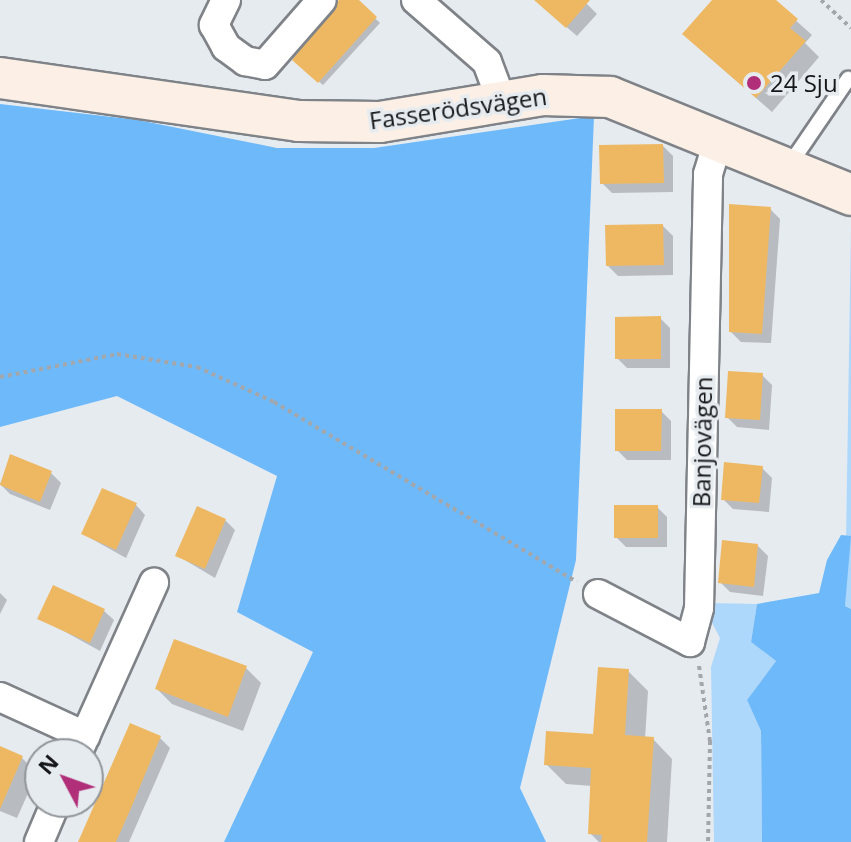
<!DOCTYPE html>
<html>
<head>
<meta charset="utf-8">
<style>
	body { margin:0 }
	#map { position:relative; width:851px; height:842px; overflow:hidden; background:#e6ebf0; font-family:"Open Sans",sans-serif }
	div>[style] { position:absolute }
	.green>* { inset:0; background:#aed7fc }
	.forest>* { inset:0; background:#6eb9fa }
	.shadow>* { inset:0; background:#0003 }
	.building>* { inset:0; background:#eeb863 }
	.path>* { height:4px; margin-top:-2px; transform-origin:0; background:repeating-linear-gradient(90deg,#a3a7ab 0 4px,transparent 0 8px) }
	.roads { filter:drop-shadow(2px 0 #7f8388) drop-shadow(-2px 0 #7f8388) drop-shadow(0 2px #7f8388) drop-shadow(0 -2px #7f8388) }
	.lane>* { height:14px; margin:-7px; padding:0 7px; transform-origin:7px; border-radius:7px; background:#fff }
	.street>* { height:28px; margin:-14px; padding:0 14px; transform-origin:14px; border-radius:14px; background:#fff }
	.secondary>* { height:40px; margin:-20px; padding:0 20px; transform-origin:20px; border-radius:20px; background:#fcf0e6 }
	.dots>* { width:22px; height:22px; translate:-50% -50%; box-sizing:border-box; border:4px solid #e6ebf0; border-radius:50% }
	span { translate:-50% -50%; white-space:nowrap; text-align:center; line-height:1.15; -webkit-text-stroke:7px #e6ebf0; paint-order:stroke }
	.poi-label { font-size:24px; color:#141618 }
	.left { translate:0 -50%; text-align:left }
	.street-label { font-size:24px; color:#141618 }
	.north { position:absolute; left:24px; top:738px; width:80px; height:80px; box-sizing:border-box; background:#e6ebf0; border:2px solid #92969a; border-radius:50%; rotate:311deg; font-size:22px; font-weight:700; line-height:32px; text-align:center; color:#141618 }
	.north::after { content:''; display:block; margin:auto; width:28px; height:36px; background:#b12e78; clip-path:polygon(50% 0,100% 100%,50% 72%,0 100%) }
</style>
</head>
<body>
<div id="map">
	<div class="green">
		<i style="clip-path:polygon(851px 227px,851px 609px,845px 606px)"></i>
		<i style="clip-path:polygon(709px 603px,757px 604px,751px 642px,776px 661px,747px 700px,761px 731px,762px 842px,714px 842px,711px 667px,720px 638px,708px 615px)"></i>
	</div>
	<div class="forest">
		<i style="clip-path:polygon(0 104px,138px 120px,277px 148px,374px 148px,594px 116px,576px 560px,520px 788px,546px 842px,224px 842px,313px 652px,237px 612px,277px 476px,117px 396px,0 427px)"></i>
		<i style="clip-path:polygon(841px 535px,851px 536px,845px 606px,851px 609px,851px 842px,762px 842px,761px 731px,747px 700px,776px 661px,751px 642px,757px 604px,819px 593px,827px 560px)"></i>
	</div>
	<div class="shadow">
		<i style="clip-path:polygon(341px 0,356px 0,380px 23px,323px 85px,295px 60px)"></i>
		<i style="clip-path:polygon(535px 0,583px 0,597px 14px,577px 36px)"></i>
		<i style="clip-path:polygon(715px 0,773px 0,812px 35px,805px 43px,819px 57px,772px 112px,700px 49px)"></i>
		<i style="clip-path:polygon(663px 146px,673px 156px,673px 192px,612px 193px,602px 183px)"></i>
		<i style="clip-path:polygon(770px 209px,780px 219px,771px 343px,741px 342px,731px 332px)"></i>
		<i style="clip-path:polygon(663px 226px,673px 236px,673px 275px,618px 276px,608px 266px)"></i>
		<i style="clip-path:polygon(660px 318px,670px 328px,670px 368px,627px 368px,617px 358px)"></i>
		<i style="clip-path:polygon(762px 375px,772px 385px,769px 430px,737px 427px,727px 417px)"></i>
		<i style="clip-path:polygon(661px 411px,671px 421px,671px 460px,627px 460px,617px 450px)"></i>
		<i style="clip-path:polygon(11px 457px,51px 473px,61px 483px,50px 510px,10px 494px,0 484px)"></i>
		<i style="clip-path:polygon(762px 468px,772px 478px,769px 512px,733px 509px,723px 499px)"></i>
		<i style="clip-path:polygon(136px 505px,145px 515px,126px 558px,83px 534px)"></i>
		<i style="clip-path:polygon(657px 507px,667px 517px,667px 547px,626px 547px,616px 537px)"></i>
		<i style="clip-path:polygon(225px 520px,235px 530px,215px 578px,178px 556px)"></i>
		<i style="clip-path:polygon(758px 546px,768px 556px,763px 596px,730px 592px,720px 582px)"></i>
		<i style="clip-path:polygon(0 593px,7px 600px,0 614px)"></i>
		<i style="clip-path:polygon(104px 611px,114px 620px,100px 651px,40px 618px)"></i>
		<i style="clip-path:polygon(246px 668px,261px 683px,243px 731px,172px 704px,157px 689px)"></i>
		<i style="clip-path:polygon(628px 671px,648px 691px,645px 739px,653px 739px,672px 759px,667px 842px,599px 842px,590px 833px,592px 786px,566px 784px,546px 764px,595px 736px)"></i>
		<i style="clip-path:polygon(160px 738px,170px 748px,129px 842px,80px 842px)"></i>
		<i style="clip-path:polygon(0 748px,22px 758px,37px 773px,17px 818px,0 811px)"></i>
	</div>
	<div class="building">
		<i style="clip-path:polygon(339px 0,359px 0,377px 17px,318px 83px,292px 60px)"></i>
		<i style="clip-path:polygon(534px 0,590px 0,566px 28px)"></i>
		<i style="clip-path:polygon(712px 0,776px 0,798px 19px,790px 28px,806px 41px,756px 98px,682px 34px)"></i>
		<i style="clip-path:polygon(663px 144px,664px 183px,600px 184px,599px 145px)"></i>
		<i style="clip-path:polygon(729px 204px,771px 207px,762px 334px,729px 332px)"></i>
		<i style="clip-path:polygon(663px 224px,664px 265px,606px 266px,605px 225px)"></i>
		<i style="clip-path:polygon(661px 316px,661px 359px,615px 359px,615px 317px)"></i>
		<i style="clip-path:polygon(728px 371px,763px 373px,760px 420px,725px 418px)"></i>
		<i style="clip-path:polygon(615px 409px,662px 409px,661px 451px,615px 451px)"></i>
		<i style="clip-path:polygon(10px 454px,52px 471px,40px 502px,0 485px)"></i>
		<i style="clip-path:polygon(724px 462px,763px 466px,759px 503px,721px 500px)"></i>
		<i style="clip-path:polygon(102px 488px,137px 503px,116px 550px,81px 534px)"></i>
		<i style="clip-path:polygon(614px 505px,658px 505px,658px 538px,614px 538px)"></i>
		<i style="clip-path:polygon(197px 506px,226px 519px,205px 569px,175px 556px)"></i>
		<i style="clip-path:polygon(722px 540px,758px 544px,754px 587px,718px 583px)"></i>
		<i style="clip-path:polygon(53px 585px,105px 609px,90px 643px,37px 619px)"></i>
		<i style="clip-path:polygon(174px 639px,247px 666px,228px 717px,155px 689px)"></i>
		<i style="clip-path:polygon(598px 667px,629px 669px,625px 735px,654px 737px,647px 842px,601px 842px,602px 835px,588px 834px,591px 768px,544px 765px,546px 731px,593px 734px)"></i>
		<i style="clip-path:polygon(130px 723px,161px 736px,131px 808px,116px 842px,78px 842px)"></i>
		<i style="clip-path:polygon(0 746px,23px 756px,0 809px)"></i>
	</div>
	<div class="path">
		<i style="left:821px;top:0;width:41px;rotate:43deg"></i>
		<i style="left:0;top:377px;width:119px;rotate:-11.1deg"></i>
		<i style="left:117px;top:354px;width:81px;rotate:9.2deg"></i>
		<i style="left:197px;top:367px;width:85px;rotate:24.4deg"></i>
		<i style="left:274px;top:402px;width:352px;rotate:30.7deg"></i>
		<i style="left:699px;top:666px;width:76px;rotate:81.7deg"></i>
		<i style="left:710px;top:741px;width:101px;rotate:91.1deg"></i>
	</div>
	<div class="roads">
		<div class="lane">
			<i style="left:788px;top:167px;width:107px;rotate:-55.7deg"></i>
		</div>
		<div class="street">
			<i style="left:226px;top:0;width:28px;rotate:116deg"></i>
			<i style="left:214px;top:25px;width:25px;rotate:61deg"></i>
			<i style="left:226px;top:47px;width:24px;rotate:36deg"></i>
			<i style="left:245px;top:61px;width:20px;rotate:11deg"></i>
			<i style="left:265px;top:65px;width:86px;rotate:-48.8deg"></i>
			<i style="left:416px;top:0;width:94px;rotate:41.1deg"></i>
			<i style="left:487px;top:62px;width:43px;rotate:69.4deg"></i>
			<i style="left:598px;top:594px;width:104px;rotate:27.6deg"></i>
			<i style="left:690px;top:642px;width:35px;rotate:-75deg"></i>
			<i style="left:699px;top:608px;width:434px;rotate:-88.8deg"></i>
			<i style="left:708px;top:174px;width:37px;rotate:-73deg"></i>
			<i style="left:0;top:697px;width:94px;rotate:24.6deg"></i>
			<i style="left:77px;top:754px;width:188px;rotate:-65.8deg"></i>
			<i style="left:39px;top:842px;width:43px;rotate:-67deg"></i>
		</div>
		<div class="secondary">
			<i style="left:0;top:78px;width:302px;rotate:8.2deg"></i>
			<i style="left:299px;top:121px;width:81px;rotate:0.7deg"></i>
			<i style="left:380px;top:122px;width:165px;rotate:-9.4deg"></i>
			<i style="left:543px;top:95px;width:67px;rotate:1.7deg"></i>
			<i style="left:610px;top:97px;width:260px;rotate:22.1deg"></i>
		</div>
	</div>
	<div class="dots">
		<i style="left:754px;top:83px;background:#b12e78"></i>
	</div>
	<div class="poi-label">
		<span class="left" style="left:770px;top:83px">24 Sju</span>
	</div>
	<div class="street-label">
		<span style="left:458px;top:108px;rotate:-8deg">Fasserödsvägen</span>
		<span style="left:702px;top:442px;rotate:-89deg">Banjovägen</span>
	</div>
	<div class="north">N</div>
</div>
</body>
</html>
